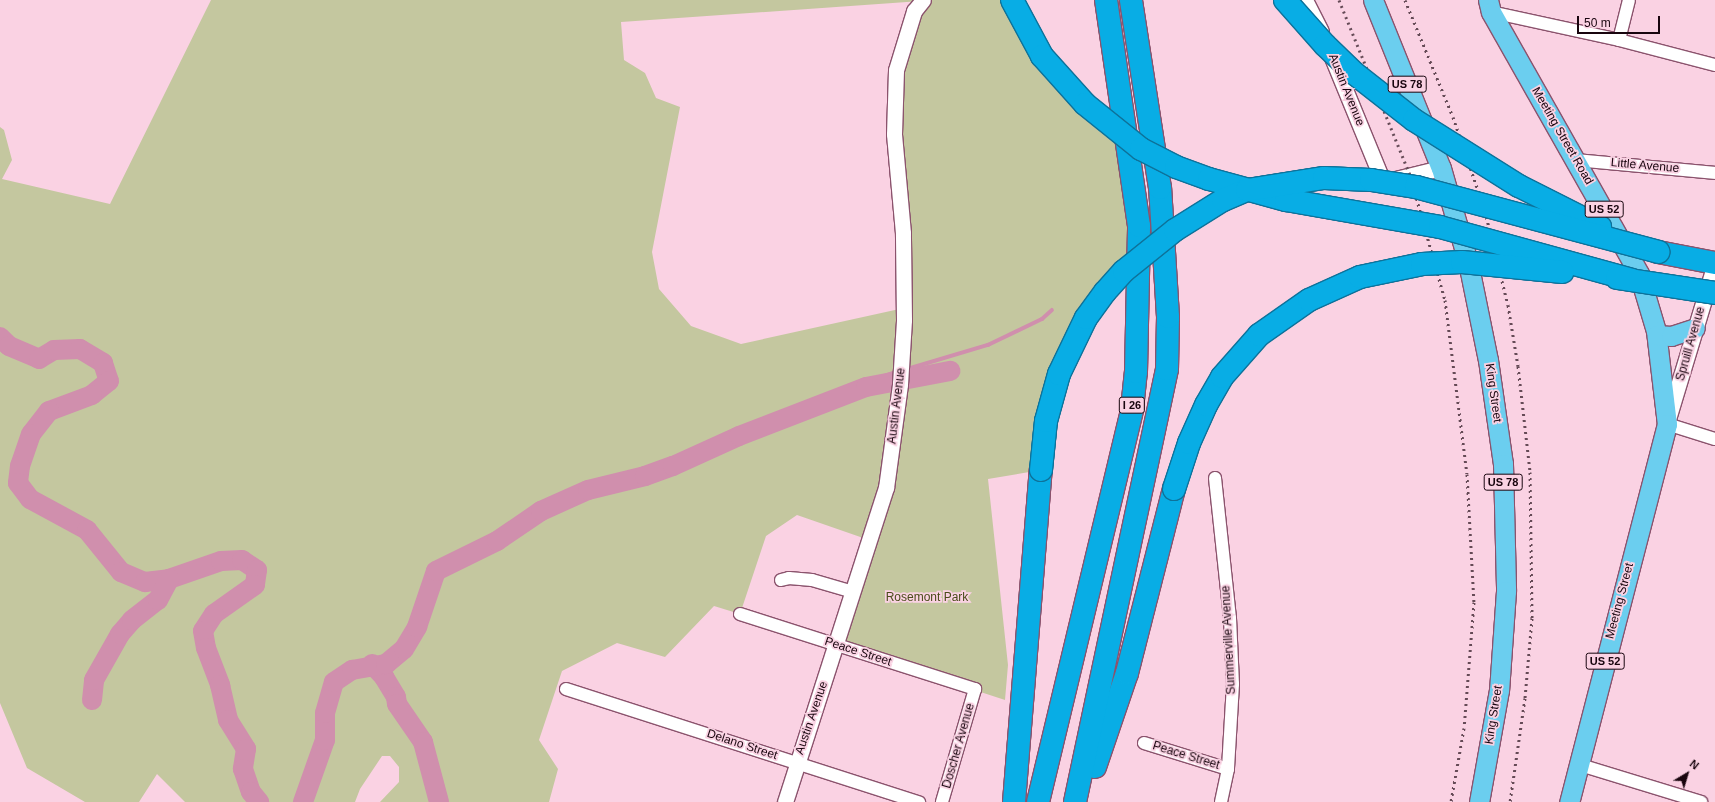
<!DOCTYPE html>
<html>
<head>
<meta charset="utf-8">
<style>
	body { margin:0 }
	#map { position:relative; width:1715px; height:802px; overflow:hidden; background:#fad2e3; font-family:Arial,sans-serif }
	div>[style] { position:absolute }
	.green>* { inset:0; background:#c4c79f }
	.stream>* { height:3.5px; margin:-1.75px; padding:0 1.75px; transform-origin:1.75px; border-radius:1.75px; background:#d08fad }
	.river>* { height:20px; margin:-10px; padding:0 10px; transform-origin:10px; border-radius:10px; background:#d08fad }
	.roads { filter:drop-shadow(1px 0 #8b536d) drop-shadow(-1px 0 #8b536d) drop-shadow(0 1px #8b536d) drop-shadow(0 -1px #8b536d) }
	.minor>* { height:12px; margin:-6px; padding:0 6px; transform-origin:6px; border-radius:6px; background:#fff }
	.tertiary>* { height:15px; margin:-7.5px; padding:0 7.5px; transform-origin:7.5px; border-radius:7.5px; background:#fff }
	.primary>* { height:19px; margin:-9.5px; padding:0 9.5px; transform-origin:9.5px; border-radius:9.5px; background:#6bceef }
	.motorway>* { height:22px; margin:-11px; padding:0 11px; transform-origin:11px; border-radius:11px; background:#08ade5 }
	.rail>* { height:3px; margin-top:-1.5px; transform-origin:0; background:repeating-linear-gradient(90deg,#654a56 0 2px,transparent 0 6px) }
	.bridges { filter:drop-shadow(1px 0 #0e729a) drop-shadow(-1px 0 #0e729a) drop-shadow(0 1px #0e729a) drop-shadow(0 -1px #0e729a) }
	.motorway-bridge>* { height:22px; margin:-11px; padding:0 11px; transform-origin:11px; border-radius:11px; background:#08ade5 }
	span { translate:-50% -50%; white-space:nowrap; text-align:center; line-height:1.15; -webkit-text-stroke:3.5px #fad2e3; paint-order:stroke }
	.shield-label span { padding:1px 3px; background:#fad2e3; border:1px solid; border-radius:3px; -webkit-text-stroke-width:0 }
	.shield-label { font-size:11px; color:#18050e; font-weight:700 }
	.street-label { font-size:12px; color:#18050e }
	.park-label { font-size:12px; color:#4a4c1a }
	.north { position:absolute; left:1667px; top:754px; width:40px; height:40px; -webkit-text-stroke:3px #fad2e3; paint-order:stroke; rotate:38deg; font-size:11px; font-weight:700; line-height:16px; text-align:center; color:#18050e }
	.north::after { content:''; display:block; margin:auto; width:14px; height:18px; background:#18050e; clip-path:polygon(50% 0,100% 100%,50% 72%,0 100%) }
	.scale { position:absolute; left:1577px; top:16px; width:83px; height:18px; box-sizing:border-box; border:2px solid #18050e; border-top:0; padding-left:5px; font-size:12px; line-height:14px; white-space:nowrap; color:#18050e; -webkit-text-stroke:3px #fad2e3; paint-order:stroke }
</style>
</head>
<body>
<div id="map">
	<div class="green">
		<i style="clip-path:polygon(evenodd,211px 0,1012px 0,1016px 10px,1115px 129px,1138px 259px,1086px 318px,1041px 470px,988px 479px,1008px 665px,1005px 700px,837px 645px,869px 540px,797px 515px,766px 536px,740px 614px,714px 606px,665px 657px,617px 643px,562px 671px,539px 740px,558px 769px,549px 802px,380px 802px,399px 782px,399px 767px,390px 756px,382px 756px,360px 789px,355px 802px,185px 802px,157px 774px,139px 802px,85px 802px,27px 768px,0 703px,0 127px,4px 130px,12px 160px,2px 179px,110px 204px,211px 0,921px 1px,896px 70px,904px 308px,741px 344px,691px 326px,659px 289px,652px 252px,680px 107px,656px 98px,645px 73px,624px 60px,621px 22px,921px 1px)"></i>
	</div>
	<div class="stream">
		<i style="left:904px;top:370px;width:88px;rotate:-16.6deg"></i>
		<i style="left:988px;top:345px;width:60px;rotate:-25.7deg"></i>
		<i style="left:1042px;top:319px;width:13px;rotate:-42deg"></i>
		<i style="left:582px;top:498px;width:226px;rotate:-23.2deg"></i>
		<i style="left:790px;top:409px;width:112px;rotate:-19.2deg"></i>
	</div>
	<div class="river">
		<i style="left:0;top:337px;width:13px;rotate:45deg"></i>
		<i style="left:9px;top:346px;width:33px;rotate:23deg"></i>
		<i style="left:39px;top:359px;width:17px;rotate:-31deg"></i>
		<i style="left:54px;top:350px;width:26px;rotate:-2deg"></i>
		<i style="left:80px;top:349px;width:27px;rotate:31deg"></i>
		<i style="left:103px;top:363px;width:19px;rotate:72deg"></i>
		<i style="left:109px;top:381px;width:22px;rotate:141deg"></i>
		<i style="left:92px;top:395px;width:46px;rotate:159.6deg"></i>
		<i style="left:49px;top:411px;width:29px;rotate:128deg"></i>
		<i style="left:31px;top:434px;width:34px;rotate:109deg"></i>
		<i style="left:20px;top:466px;width:17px;rotate:97deg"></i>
		<i style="left:18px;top:483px;width:20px;rotate:53deg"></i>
		<i style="left:30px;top:499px;width:65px;rotate:28.5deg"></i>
		<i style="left:87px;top:530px;width:54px;rotate:51deg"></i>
		<i style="left:121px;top:572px;width:26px;rotate:23deg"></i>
		<i style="left:145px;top:582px;width:24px;rotate:-7deg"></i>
		<i style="left:169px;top:579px;width:55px;rotate:-19.1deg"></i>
		<i style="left:221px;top:561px;width:21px;rotate:-3deg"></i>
		<i style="left:242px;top:560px;width:18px;rotate:34deg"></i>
		<i style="left:257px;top:570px;width:15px;rotate:98deg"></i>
		<i style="left:255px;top:585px;width:50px;rotate:144.7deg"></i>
		<i style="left:214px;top:614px;width:20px;rotate:123deg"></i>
		<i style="left:203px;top:631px;width:17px;rotate:80deg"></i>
		<i style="left:206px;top:648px;width:40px;rotate:69deg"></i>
		<i style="left:220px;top:685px;width:36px;rotate:77deg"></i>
		<i style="left:228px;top:720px;width:34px;rotate:58deg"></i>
		<i style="left:246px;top:749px;width:20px;rotate:99deg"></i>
		<i style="left:243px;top:769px;width:24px;rotate:71deg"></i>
		<i style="left:251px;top:792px;width:13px;rotate:51deg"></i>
		<i style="left:372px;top:664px;width:18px;rotate:47deg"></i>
		<i style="left:384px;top:677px;width:23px;rotate:59deg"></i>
		<i style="left:396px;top:697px;width:7px;rotate:82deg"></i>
		<i style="left:397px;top:704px;width:46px;rotate:55.6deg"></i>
		<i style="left:423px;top:742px;width:62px;rotate:75.1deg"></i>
		<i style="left:92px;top:700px;width:20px;rotate:-84deg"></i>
		<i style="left:94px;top:680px;width:53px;rotate:-60.5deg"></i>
		<i style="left:120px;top:634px;width:18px;rotate:-49deg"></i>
		<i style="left:132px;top:620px;width:33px;rotate:-38deg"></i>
		<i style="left:158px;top:600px;width:24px;rotate:-62deg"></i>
		<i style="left:303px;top:802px;width:66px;rotate:-70.5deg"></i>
		<i style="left:325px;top:740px;width:27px;rotate:-90deg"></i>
		<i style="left:325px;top:713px;width:32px;rotate:-74deg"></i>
		<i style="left:334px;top:682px;width:22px;rotate:-34deg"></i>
		<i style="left:352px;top:670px;width:35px;rotate:-10deg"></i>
		<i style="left:386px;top:664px;width:23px;rotate:-40deg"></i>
		<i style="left:404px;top:649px;width:26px;rotate:-59deg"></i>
		<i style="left:417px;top:627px;width:59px;rotate:-71.3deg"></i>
		<i style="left:436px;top:571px;width:68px;rotate:-26.2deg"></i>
		<i style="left:497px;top:541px;width:53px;rotate:-34.3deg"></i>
		<i style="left:541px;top:511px;width:51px;rotate:-24.1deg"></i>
		<i style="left:588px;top:490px;width:59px;rotate:-13.8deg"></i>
		<i style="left:645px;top:476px;width:30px;rotate:-20deg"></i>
		<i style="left:673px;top:466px;width:72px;rotate:-24.4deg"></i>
		<i style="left:739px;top:436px;width:136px;rotate:-21.1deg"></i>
		<i style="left:866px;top:387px;width:86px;rotate:-10.8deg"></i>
	</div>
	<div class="roads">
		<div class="minor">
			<i style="left:1491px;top:12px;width:131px;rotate:12.3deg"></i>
			<i style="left:1619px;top:40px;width:99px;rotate:14.6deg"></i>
			<i style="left:1619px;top:40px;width:41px;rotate:-76deg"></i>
			<i style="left:1576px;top:160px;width:140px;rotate:5.3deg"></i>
			<i style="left:1667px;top:424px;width:50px;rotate:17.4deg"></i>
			<i style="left:1215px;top:478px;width:141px;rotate:83.9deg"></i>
			<i style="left:1230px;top:618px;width:66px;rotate:87.4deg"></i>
			<i style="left:1233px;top:684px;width:85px;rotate:93.4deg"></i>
			<i style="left:1228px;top:769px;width:34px;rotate:102deg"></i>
			<i style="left:781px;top:580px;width:8px;rotate:-14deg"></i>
			<i style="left:789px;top:578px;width:23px;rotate:5deg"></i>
			<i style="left:812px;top:580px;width:43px;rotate:16.3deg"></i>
			<i style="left:740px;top:614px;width:247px;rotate:17.7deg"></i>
			<i style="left:975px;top:689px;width:118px;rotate:106.3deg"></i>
			<i style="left:566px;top:689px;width:371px;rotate:17.8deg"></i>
			<i style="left:1144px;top:743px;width:88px;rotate:17.2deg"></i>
			<i style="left:1577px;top:764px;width:130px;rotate:17deg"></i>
		</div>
		<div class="tertiary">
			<i style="left:1305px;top:0;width:35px;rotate:63deg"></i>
			<i style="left:1331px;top:55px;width:137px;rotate:67.7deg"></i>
			<i style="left:1383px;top:182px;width:60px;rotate:-13.6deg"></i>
			<i style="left:1668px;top:419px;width:163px;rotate:-73.2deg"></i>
			<i style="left:785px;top:802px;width:330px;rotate:-72.2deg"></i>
			<i style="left:886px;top:488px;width:105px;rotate:-82.3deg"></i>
			<i style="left:900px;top:384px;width:64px;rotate:-86.4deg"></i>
			<i style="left:904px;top:320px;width:87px;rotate:-90.7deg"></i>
			<i style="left:903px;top:233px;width:99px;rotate:-95.2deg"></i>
			<i style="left:894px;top:134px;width:64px;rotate:-88.2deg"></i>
			<i style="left:896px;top:70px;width:62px;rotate:-73deg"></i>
			<i style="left:914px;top:11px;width:14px;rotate:-51deg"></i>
		</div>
		<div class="primary">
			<i style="left:1373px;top:0;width:181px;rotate:68deg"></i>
			<i style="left:1441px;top:168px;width:98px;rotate:74deg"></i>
			<i style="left:1468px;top:262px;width:100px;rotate:78.5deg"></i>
			<i style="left:1488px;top:360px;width:105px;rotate:81.8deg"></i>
			<i style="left:1503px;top:464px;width:127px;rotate:88.6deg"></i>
			<i style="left:1506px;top:591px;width:99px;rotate:94deg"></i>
			<i style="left:1499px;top:690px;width:114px;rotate:100.1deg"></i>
			<i style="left:1488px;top:0;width:12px;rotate:76deg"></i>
			<i style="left:1491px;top:12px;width:301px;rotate:60.5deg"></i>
			<i style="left:1639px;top:274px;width:59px;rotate:73.4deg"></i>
			<i style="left:1656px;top:331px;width:94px;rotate:83.3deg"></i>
			<i style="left:1667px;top:424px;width:390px;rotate:104.5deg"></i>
			<i style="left:1657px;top:335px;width:14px;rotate:4deg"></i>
			<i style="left:1671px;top:336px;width:25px;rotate:-18deg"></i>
		</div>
		<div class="motorway">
			<i style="left:1658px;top:252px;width:58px;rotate:10.9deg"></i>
			<i style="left:1095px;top:767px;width:99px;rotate:-71.2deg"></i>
			<i style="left:1127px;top:673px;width:190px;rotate:-75.7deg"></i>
			<i style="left:1014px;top:802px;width:333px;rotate:-85.4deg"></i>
			<i style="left:1038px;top:802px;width:404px;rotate:-76.5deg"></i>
			<i style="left:1132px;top:409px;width:37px;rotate:-84deg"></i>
			<i style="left:1136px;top:372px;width:146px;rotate:-88.8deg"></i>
			<i style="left:1139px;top:226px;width:228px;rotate:-98.3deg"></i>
			<i style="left:1075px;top:802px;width:443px;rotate:-78deg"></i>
			<i style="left:1167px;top:369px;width:52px;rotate:-88.9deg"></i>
			<i style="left:1168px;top:317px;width:129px;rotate:-93.5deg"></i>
			<i style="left:1160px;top:188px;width:190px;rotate:-98.8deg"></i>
		</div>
	</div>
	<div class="rail">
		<i style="left:1339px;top:0;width:189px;rotate:67.9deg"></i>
		<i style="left:1410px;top:175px;width:130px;rotate:74.4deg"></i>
		<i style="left:1445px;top:300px;width:175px;rotate:82.8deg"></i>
		<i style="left:1467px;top:474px;width:128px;rotate:86.9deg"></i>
		<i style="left:1474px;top:602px;width:126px;rotate:94.5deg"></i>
		<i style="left:1464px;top:728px;width:75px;rotate:100deg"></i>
		<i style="left:1405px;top:0;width:126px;rotate:67.7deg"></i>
		<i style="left:1453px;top:117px;width:99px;rotate:71.2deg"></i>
		<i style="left:1485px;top:211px;width:97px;rotate:76.3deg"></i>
		<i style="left:1508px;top:305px;width:62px;rotate:80.7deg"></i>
		<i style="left:1518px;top:366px;width:107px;rotate:83.5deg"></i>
		<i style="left:1530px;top:472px;width:146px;rotate:89.2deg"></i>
		<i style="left:1532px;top:618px;width:80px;rotate:95deg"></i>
		<i style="left:1525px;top:698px;width:105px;rotate:98.2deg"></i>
	</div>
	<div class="bridges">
		<div class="motorway-bridge">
			<i style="left:1012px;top:0;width:64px;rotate:61.8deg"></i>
			<i style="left:1042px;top:56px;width:64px;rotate:48.1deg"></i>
			<i style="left:1085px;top:104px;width:72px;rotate:38.8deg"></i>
			<i style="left:1141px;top:149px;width:39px;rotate:27deg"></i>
			<i style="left:1176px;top:167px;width:35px;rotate:20deg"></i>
			<i style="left:1209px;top:179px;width:80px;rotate:15.3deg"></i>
			<i style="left:1286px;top:200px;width:156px;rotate:9.9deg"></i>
			<i style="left:1440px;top:227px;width:199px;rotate:15.4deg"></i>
			<i style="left:1285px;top:0;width:60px;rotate:48.4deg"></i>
			<i style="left:1325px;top:45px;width:40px;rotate:44deg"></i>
			<i style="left:1354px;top:73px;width:76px;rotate:38.1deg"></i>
			<i style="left:1414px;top:120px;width:124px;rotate:32.2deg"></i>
			<i style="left:1519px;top:186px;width:91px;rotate:26.8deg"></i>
			<i style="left:1617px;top:278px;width:99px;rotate:8.7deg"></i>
			<i style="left:1041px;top:470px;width:49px;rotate:-84.2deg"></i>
			<i style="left:1046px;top:421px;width:49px;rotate:-74.5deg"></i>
			<i style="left:1059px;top:374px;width:62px;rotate:-64.3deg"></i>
			<i style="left:1086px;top:318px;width:32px;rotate:-54deg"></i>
			<i style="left:1105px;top:292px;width:28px;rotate:-48deg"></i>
			<i style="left:1124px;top:271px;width:65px;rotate:-38.8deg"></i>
			<i style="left:1175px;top:230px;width:57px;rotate:-32deg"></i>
			<i style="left:1223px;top:200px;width:26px;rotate:-23deg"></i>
			<i style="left:1247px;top:190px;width:78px;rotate:-8.9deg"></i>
			<i style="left:1324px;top:178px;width:47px;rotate:2.4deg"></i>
			<i style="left:1371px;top:180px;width:46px;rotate:8.8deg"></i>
			<i style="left:1416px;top:187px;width:251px;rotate:15deg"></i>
			<i style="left:1174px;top:489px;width:48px;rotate:-71.9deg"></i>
			<i style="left:1189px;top:443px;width:42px;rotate:-65.9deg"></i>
			<i style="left:1206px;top:405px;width:32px;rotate:-60deg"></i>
			<i style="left:1222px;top:377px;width:56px;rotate:-48.6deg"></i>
			<i style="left:1259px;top:335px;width:61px;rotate:-35deg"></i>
			<i style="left:1309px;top:300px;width:56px;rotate:-24.3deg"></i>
			<i style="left:1360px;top:277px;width:63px;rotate:-11.8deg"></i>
			<i style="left:1422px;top:264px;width:40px;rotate:-2.9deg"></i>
			<i style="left:1462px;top:262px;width:101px;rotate:5.7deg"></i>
		</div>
	</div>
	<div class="shield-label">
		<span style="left:1407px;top:84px">US 78</span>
		<span style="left:1604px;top:209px">US 52</span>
		<span style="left:1132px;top:405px">I 26</span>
		<span style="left:1503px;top:482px">US 78</span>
		<span style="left:1605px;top:661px">US 52</span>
	</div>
	<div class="street-label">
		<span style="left:1346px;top:90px;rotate:68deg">Austin Avenue</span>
		<span style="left:1562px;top:136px;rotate:60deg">Meeting Street Road</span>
		<span style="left:1645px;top:166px;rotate:5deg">Little Avenue</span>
		<span style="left:1691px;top:344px;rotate:-74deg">Spruill Avenue</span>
		<span style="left:1493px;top:393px;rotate:82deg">King Street</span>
		<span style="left:897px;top:406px;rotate:-83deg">Austin Avenue</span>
		<span style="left:1620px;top:601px;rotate:-75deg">Meeting Street</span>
		<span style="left:1229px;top:640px;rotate:-93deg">Summerville Avenue</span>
		<span style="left:858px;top:652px;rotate:18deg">Peace Street</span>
		<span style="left:1494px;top:715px;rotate:-81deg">King Street</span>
		<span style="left:812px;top:718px;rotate:-71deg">Austin Avenue</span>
		<span style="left:742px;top:745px;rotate:18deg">Delano Street</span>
		<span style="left:959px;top:746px;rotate:-74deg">Doscher Avenue</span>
		<span style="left:1186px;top:756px;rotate:17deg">Peace Street</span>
	</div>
	<div class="park-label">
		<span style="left:927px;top:598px">Rosemont Park</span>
	</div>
	<div class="north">N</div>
	<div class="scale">50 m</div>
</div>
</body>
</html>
